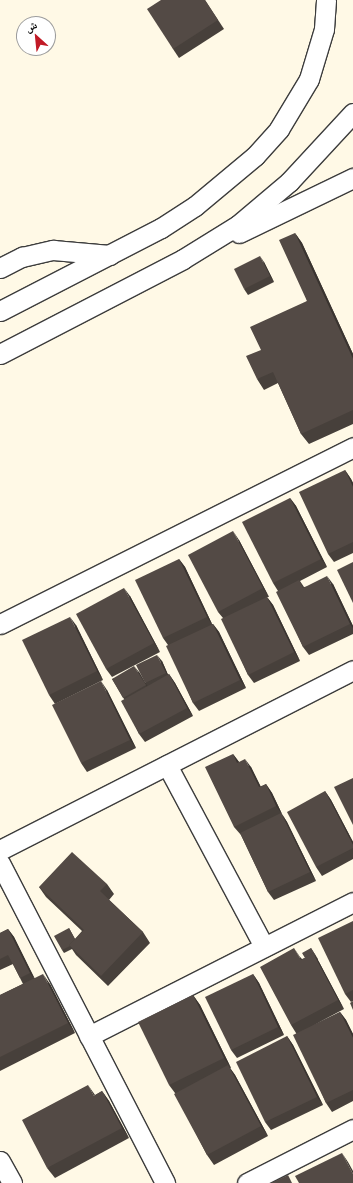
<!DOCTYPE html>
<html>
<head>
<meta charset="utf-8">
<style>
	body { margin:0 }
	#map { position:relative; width:353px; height:1183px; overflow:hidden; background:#fff9e6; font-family:"Times New Roman","Noto Naskh Arabic",serif }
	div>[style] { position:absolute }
	.roads { filter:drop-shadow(1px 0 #3d3d3d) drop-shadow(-1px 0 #3d3d3d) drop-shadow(0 1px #3d3d3d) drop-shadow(0 -1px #3d3d3d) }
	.minor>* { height:19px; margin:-9.5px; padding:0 9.5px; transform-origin:9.5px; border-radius:9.5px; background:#fff }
	.wall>* { inset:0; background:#47403b }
	.shaded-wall>* { inset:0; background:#3a3430 }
	.building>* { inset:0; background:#534a45 }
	span { translate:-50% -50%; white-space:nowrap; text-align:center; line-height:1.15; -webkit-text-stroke:4px #fff; paint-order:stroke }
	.north { position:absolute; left:16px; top:16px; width:40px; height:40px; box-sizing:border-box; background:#fff; border:1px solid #9d9d9d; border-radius:50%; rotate:333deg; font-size:11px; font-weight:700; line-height:16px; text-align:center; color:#0a0a0a }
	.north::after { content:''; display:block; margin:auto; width:14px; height:18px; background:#c11a26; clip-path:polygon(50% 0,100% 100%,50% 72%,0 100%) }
</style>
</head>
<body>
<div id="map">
	<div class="roads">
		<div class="minor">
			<i style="left:239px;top:233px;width:127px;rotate:-25.8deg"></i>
			<i style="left:0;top:268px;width:25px;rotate:-27deg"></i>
			<i style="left:22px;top:257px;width:32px;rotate:-13deg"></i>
			<i style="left:53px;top:250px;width:57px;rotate:5deg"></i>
			<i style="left:0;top:311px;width:181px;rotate:-27.3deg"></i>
			<i style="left:161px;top:228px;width:40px;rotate:-32.9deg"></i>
			<i style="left:195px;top:206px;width:78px;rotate:-39.8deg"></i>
			<i style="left:255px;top:156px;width:36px;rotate:-48deg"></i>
			<i style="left:279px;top:129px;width:58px;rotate:-59deg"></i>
			<i style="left:309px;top:79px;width:52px;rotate:-73.3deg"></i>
			<i style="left:324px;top:29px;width:29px;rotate:-86deg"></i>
			<i style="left:0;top:354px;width:206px;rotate:-27.4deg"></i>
			<i style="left:183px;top:259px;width:65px;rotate:-31.7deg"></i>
			<i style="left:238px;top:225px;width:67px;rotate:-40.1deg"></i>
			<i style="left:289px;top:182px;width:94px;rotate:-47.2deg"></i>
			<i style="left:0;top:624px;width:395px;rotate:-26.6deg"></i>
			<i style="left:167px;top:765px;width:206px;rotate:61.9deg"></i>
			<i style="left:0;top:850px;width:396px;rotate:-27deg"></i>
			<i style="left:0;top:863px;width:360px;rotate:62.7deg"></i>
			<i style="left:89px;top:1036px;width:296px;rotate:-26.9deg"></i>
			<i style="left:0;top:1161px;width:25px;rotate:61deg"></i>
			<i style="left:247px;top:1183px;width:119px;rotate:-27deg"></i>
		</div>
	</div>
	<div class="wall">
		<i style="clip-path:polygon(161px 0,205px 0,224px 29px,179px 58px,173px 49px)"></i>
		<i style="clip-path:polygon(295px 233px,302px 243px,353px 354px,353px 424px,309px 444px,301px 434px,278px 383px,264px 390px,257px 379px,307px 301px)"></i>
		<i style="clip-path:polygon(264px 262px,274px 282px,248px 295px,244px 289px)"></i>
		<i style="clip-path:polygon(345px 470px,351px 479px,353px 483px,353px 553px,334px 562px,328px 554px)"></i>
		<i style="clip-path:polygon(290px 498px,296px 506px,327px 567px,300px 581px,304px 587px,333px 584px,353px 626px,353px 634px,309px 655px,303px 647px,278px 591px,273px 583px)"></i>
		<i style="clip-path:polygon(239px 540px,269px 597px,267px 597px,273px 605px,300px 661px,254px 683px,248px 675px,223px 618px,218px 612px)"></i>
		<i style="clip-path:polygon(179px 559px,185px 567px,212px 624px,213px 624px,219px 632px,246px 688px,199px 711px,193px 703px,168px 645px,163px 638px)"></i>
		<i style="clip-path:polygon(130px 596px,160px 652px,112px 677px,106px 669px)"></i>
		<i style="clip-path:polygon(76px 625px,103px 680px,55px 704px,49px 695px)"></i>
		<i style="clip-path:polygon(162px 661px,168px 675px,169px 674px,175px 683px,193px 716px,145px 742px,139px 734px,124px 699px,112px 679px,139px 672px,147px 686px,145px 683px)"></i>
		<i style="clip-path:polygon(107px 690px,136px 748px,87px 772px,81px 763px)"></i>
		<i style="clip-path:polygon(233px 754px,239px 762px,251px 767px,261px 787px,266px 784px,272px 793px,282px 814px,287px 822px,316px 881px,274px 900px,268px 892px,241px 835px,234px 827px)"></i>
		<i style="clip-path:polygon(325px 791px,331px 800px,353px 842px,353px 859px,322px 876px,316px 867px)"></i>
		<i style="clip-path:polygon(107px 884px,114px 894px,109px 900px,143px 932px,150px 943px,108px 986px,76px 955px,72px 949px,64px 953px,62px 950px,69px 928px,75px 939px,82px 931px,46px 897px,39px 887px)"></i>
		<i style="clip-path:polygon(353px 921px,353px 1001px,351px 1002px,345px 994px)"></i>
		<i style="clip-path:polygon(8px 929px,14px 937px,34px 978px,50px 984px,75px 1033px,0 1071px,0 995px,23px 984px,13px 964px,0 970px,0 933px)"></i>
		<i style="clip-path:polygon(311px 948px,318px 959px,318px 960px,344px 1009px,314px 1025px,340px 1012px,346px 1020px,353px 1034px,353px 1101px,332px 1112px,326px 1103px,296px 1033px,291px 1025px,300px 957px,302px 959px,305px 958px)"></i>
		<i style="clip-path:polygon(253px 974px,259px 983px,284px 1035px,237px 1058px,231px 1050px)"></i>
		<i style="clip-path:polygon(193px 995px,200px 1005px,231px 1068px,230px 1068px,235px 1075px,268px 1136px,214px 1165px,207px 1155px,175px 1093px,169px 1085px)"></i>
		<i style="clip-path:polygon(287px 1036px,293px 1045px,323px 1105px,271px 1130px,265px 1122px)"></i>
		<i style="clip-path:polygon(102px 1091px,109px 1101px,129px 1138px,55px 1178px,47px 1168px,95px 1095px)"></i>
	</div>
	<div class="shaded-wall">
		<i style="clip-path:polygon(295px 233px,302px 243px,353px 354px,353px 359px)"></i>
		<i style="clip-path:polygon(260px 256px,264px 262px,274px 282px,270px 276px)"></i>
		<i style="clip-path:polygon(345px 470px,351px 479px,353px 483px,353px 487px)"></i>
		<i style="clip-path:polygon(290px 498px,296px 506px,327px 567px,321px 559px)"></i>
		<i style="clip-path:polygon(233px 531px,239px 540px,269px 597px,263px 588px)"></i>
		<i style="clip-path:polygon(179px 559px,185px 567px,213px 626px,207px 617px)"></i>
		<i style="clip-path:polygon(327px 576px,333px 584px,353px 626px,353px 628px,350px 624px)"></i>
		<i style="clip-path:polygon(124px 588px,130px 596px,160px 652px,154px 643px)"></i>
		<i style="clip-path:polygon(267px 597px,273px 605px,300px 661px,294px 652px)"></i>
		<i style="clip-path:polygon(70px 617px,76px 625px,103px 680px,97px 671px)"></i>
		<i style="clip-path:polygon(213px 624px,219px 632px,246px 688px,240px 680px)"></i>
		<i style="clip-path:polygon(157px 655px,162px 661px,170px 679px,166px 673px)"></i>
		<i style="clip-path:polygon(134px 666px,139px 672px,150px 691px,146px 685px)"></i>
		<i style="clip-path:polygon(169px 674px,175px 683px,193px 716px,187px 708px)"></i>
		<i style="clip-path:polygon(101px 681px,107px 690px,136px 748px,130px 740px)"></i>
		<i style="clip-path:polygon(233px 754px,239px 762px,237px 763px)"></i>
		<i style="clip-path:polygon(245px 759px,251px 767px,265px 796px,259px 787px)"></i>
		<i style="clip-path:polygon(266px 784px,272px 793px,282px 814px,287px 822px,316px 881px,310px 872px,282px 814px,276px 806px)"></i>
		<i style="clip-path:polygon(325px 791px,331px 800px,353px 842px,353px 845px)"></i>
		<i style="clip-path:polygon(8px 929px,14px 937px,36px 981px,30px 973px)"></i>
		<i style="clip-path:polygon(294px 948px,300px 957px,307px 968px,301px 960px)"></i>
		<i style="clip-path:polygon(313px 953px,319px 962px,344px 1009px,338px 1000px)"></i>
		<i style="clip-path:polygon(43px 974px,50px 984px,75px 1033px,68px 1023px)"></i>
		<i style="clip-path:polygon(253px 974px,259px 983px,284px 1035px,278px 1027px)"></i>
		<i style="clip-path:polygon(193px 995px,200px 1005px,231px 1068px,224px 1058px)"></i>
		<i style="clip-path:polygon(340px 1012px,346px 1020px,353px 1034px,353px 1038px)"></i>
		<i style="clip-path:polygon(287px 1036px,293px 1045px,323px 1105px,317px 1097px)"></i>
		<i style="clip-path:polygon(228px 1065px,235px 1075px,268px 1136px,261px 1126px)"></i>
		<i style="clip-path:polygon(88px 1085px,95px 1095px,94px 1096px)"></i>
		<i style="clip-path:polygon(102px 1091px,109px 1101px,129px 1138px,122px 1128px)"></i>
		<i style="clip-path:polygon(342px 1153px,348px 1162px,353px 1171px,353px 1174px)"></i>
	</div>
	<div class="building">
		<i style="clip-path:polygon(161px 0,205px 0,218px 20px,173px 49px,147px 9px)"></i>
		<i style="clip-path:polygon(295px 233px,353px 359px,353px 410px,301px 434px,273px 372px,257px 379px,246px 356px,261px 350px,250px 327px,307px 301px,279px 240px)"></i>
		<i style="clip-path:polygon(260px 256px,270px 276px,244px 289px,234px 269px)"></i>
		<i style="clip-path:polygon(345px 470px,353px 487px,353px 542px,328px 554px,299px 492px)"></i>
		<i style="clip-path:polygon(290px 498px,321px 559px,273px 583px,242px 522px)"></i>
		<i style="clip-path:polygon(233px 531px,263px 588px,218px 612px,188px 555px)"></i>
		<i style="clip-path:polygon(179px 559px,207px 617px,163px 638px,135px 580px)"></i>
		<i style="clip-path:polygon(353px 562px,353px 603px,337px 570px)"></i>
		<i style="clip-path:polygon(327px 576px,350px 624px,303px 647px,276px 592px,299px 580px,303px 588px)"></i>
		<i style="clip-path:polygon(124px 588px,154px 643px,106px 669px,76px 614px)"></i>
		<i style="clip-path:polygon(267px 597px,294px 652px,248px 675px,221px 619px)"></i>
		<i style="clip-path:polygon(70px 617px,97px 671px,49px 695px,22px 640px)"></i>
		<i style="clip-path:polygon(213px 624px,240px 680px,193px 703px,166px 646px)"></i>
		<i style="clip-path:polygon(157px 655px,166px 673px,145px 683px,136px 665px)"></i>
		<i style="clip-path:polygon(134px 666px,146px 685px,123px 698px,112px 679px)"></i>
		<i style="clip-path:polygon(169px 674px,187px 708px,139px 734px,121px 701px)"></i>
		<i style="clip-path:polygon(101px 681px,130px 740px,81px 763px,52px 705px)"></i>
		<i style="clip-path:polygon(233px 754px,237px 763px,245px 759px,259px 787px,266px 784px,276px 806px,234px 827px,205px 767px)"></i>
		<i style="clip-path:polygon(353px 778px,353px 825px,334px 787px)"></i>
		<i style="clip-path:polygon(325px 791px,353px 845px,353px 848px,316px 867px,287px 812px)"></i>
		<i style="clip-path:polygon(281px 813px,310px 872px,268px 892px,240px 833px)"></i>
		<i style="clip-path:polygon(72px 852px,107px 884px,100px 891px,143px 932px,101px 976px,69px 945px,84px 930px,39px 887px)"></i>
		<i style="clip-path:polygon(353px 921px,353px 990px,345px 994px,318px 938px)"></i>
		<i style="clip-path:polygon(69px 928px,75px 939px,69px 945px,70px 946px,62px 950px,54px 936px)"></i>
		<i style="clip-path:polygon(8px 929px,30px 973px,20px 978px,8px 955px,0 959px,0 933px)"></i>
		<i style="clip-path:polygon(294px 948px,301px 960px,313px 953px,338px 1000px,291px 1025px,260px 967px)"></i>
		<i style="clip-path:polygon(311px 948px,316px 956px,315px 956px,313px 953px,305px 958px,302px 953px)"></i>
		<i style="clip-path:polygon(43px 974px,68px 1023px,0 1057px,0 995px)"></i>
		<i style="clip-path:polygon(253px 974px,278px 1027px,231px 1050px,205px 997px)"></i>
		<i style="clip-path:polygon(193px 995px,224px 1058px,169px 1085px,138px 1022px)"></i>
		<i style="clip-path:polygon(353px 1001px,353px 1010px,350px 1003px)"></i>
		<i style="clip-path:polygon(340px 1012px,353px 1038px,353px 1090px,326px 1103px,293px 1035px)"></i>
		<i style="clip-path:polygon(287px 1036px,317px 1097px,265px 1122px,236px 1062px)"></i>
		<i style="clip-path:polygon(228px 1065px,261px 1126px,207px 1155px,174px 1094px)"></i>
		<i style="clip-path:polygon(88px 1085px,94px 1096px,102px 1091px,122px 1128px,47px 1168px,22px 1120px)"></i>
		<i style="clip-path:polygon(342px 1153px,353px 1174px,353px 1183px,299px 1183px,295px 1176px)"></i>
		<i style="clip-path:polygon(288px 1175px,292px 1183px,271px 1183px)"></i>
	</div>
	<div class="north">ش</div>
</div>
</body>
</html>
